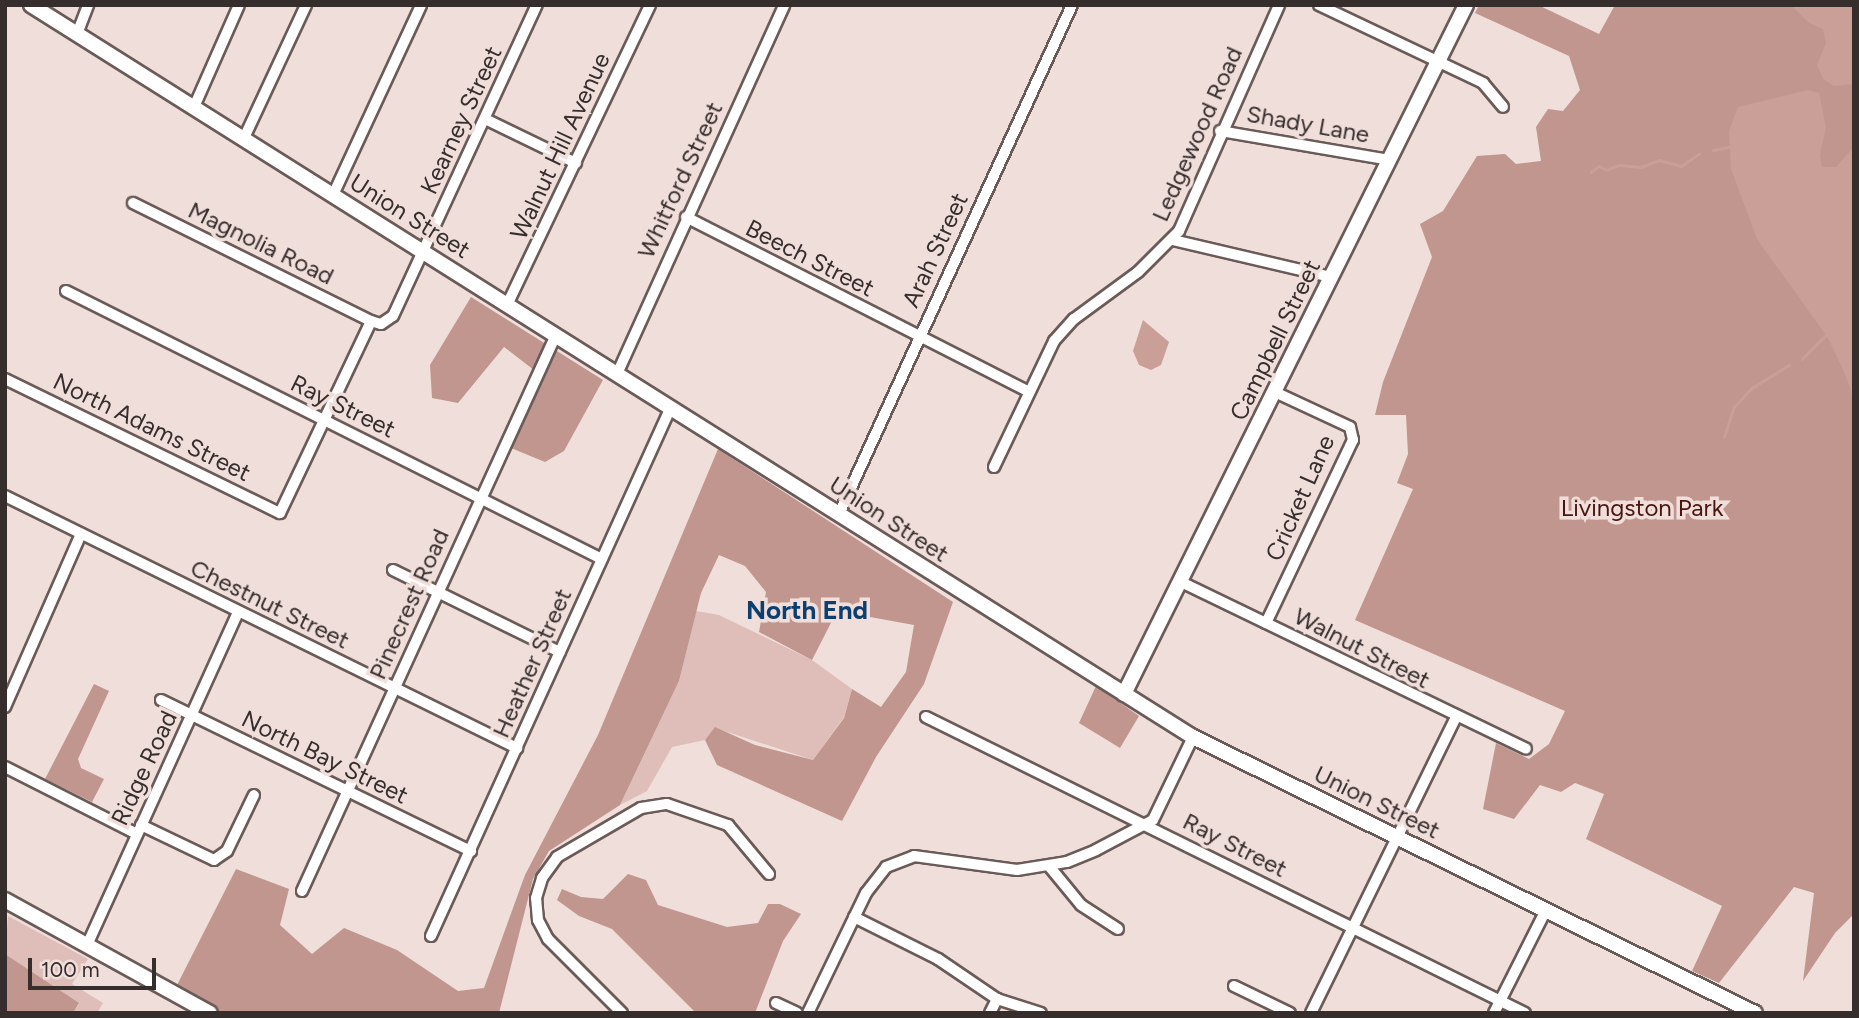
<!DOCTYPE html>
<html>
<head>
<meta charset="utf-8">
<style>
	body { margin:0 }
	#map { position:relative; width:1859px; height:1018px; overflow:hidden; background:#f0deda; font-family:Figtree,sans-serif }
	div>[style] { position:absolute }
	.green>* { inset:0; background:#dfbeb9 }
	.forest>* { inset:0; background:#c0968f }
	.water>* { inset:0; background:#c99f98 }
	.stream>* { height:2.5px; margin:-1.25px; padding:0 1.25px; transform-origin:1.25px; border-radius:1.25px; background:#c99f98 }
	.roads { filter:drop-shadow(2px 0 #6a5b58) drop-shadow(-2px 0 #6a5b58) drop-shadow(0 2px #6a5b58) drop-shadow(0 -2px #6a5b58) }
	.street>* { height:10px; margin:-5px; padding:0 5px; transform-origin:5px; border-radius:5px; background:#fff }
	.secondary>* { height:14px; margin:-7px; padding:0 7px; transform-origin:7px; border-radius:7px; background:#fff }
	span { translate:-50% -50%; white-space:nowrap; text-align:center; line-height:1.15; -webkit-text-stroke:7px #f0deda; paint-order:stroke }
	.street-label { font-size:24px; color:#362e2d }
	.park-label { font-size:24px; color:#4a150f }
	.neighbourhood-label { font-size:26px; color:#0c3e70; font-weight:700 }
	.frame { position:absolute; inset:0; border:7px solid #362e2d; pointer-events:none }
	.scale { position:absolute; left:28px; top:958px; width:128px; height:32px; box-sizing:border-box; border:4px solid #362e2d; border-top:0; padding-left:9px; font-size:21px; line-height:24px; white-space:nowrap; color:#362e2d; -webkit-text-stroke:5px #f0deda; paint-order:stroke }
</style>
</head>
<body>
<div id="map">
	<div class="green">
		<i style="clip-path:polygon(696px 611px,719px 615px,812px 660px,852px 689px,844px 717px,813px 760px,715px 728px,705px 740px,672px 747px,647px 791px,620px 805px,679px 681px)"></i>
		<i style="clip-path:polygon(8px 916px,88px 959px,72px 984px,103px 1003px,97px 1013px,73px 1013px,79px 1004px,5px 954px)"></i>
	</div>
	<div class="forest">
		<i style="clip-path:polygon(1479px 5px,1538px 5px,1599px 34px,1615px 5px,1854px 5px,1854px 914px,1835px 933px,1803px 981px,1814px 893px,1794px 887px,1719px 983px,1692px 971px,1722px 906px,1586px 839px,1604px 794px,1575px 783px,1561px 792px,1540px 785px,1514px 819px,1483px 809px,1496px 743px,1529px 759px,1549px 744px,1565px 711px,1355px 620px,1413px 489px,1397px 483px,1408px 454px,1406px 415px,1375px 415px,1383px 382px,1432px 257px,1420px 224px,1443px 211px,1477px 156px,1505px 154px,1516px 164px,1541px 161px,1536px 127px,1548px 109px,1563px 111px,1580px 90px,1569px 56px,1475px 13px)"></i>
		<i style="clip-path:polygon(471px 297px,603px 380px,564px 451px,545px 462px,511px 448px,543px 377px,504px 347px,458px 403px,432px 398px,430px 365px)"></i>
		<i style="clip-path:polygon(718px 449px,953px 602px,924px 684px,876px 757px,842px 821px,717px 765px,705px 740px,715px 727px,755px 745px,813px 760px,844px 718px,852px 689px,881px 707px,906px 672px,914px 625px,837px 611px,812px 660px,759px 632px,766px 592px,745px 566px,719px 555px,701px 593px,679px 681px,620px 805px,549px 851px,533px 879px,499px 1013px,222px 1013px,176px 987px,236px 869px,289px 889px,280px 925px,312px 954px,344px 928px,397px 950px,458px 991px,484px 988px,525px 875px,598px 735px)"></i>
		<i style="clip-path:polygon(94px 684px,109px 691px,78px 759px,81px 768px,104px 779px,92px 802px,45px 779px)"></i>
		<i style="clip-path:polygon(1096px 686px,1139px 716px,1120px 748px,1079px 723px)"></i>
		<i style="clip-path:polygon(628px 874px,646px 880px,658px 905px,727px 927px,758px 923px,768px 904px,780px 904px,801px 914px,783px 941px,755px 1013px,696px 1013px,612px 929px,579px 916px,557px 900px,562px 889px,581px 897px,603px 899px)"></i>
		<i style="clip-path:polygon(5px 954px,79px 1003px,73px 1013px,5px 1013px)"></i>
	</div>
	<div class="water">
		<i style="clip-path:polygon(1791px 5px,1854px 5px,1854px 84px,1834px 86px,1823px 79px,1817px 65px,1826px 43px,1823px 29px,1809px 23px)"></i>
		<i style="clip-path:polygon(1808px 90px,1819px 93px,1826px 127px,1820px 155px,1822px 167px,1836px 167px,1854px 147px,1854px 425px,1851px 390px,1841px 365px,1828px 338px,1757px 239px,1731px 169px,1729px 131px,1738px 107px)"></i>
		<i style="clip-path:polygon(1143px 320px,1169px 342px,1161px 365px,1151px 370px,1139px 365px,1133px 351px)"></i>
	</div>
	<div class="stream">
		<i style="left:1713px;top:150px;width:20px;rotate:-11deg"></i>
		<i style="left:1591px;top:172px;width:10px;rotate:-37deg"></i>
		<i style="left:1599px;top:166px;width:9px;rotate:27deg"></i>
		<i style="left:1607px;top:170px;width:13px;rotate:-23deg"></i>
		<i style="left:1619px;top:165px;width:22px;rotate:5deg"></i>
		<i style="left:1641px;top:167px;width:19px;rotate:-21deg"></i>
		<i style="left:1659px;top:160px;width:23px;rotate:15deg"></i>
		<i style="left:1681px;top:166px;width:22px;rotate:-34deg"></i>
		<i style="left:1802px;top:359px;width:35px;rotate:-45deg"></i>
		<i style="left:1724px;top:437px;width:32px;rotate:-72deg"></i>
		<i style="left:1734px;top:407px;width:26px;rotate:-47deg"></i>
		<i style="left:1752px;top:388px;width:44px;rotate:-31.9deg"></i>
	</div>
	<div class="roads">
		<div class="street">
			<i style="left:1319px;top:5px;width:182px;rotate:25.4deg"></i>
			<i style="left:1483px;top:83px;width:31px;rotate:50deg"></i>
			<i style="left:77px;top:34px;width:31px;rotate:-69deg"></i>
			<i style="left:194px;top:107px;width:111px;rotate:-66.2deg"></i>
			<i style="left:485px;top:119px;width:101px;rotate:25.8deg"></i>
			<i style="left:1220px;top:131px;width:171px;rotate:9.7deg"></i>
			<i style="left:244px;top:138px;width:147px;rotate:-65deg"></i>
			<i style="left:333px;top:195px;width:209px;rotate:-65.1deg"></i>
			<i style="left:133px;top:203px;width:266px;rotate:26.4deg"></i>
			<i style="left:686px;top:217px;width:384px;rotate:27deg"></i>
			<i style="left:1173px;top:240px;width:162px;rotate:13.2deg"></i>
			<i style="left:66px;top:291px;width:599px;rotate:26.57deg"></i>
			<i style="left:507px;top:305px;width:332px;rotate:-64.5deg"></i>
			<i style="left:617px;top:374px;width:405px;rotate:-65.6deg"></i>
			<i style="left:5px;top:379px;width:306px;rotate:26deg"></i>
			<i style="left:280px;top:513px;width:212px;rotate:-64.6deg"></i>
			<i style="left:371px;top:321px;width:10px;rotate:17deg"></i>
			<i style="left:381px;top:324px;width:14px;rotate:-34deg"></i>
			<i style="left:393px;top:316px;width:343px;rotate:-65.2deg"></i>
			<i style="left:994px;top:467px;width:140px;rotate:-64.5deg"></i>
			<i style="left:1054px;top:341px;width:30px;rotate:-48deg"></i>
			<i style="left:1074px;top:319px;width:79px;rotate:-36.3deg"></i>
			<i style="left:1138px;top:272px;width:58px;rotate:-45deg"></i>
			<i style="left:1179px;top:231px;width:247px;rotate:-66.1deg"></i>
			<i style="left:5px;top:496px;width:571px;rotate:26.21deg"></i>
			<i style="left:839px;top:514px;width:560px;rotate:-65.4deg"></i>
			<i style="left:393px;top:570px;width:186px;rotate:26.2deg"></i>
			<i style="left:1181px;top:582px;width:383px;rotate:25.8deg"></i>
			<i style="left:1266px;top:623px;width:203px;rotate:-64.6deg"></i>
			<i style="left:1353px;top:440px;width:13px;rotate:-103deg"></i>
			<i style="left:1350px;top:427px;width:83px;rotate:-155deg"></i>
			<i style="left:161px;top:700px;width:345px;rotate:26deg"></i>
			<i style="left:5px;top:707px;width:189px;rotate:-66.3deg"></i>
			<i style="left:926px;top:717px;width:668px;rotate:26.3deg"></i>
			<i style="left:5px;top:767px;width:148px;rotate:26.9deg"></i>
			<i style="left:141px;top:825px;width:81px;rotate:25.6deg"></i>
			<i style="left:214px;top:860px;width:16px;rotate:-35deg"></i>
			<i style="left:227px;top:851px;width:62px;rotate:-64.3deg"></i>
			<i style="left:1049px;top:866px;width:50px;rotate:50.6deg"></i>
			<i style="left:1081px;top:905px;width:44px;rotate:33deg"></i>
			<i style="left:302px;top:891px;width:611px;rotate:-65.45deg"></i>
			<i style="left:854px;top:917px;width:94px;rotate:26.6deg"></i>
			<i style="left:938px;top:959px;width:71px;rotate:34.1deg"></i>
			<i style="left:997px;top:999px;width:46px;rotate:17.7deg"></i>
			<i style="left:431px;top:936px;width:581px;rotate:-65.6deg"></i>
			<i style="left:88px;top:943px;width:363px;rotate:-65.6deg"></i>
			<i style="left:1234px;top:986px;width:62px;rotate:25.7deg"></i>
			<i style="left:776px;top:1003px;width:23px;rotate:25deg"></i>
			<i style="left:622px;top:1013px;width:105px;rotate:-135deg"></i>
			<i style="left:548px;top:939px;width:21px;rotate:-118deg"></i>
			<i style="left:538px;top:920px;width:22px;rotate:-95deg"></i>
			<i style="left:536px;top:898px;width:21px;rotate:-73deg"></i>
			<i style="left:542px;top:878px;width:26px;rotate:-54deg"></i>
			<i style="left:557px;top:857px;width:97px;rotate:-30.3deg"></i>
			<i style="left:641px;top:808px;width:26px;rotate:-9deg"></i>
			<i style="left:667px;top:804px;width:65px;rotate:19deg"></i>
			<i style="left:728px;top:825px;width:64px;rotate:50.1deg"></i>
			<i style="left:808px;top:1013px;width:133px;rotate:-64.2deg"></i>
			<i style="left:866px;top:893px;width:33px;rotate:-52deg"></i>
			<i style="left:886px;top:867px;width:30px;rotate:-21deg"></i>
			<i style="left:914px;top:856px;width:104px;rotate:7.7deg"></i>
			<i style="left:1017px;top:870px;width:51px;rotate:-9.1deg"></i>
			<i style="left:1067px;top:862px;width:31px;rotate:-22deg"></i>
			<i style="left:1096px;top:850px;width:64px;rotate:-27.8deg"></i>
			<i style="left:1153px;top:820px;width:92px;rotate:-64.3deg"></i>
			<i style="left:990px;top:1013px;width:16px;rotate:-63deg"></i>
			<i style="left:1311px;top:1013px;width:327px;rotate:-63.9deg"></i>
			<i style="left:1494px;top:1013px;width:115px;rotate:-63.2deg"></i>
		</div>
		<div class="secondary">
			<i style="left:31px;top:5px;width:1373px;rotate:32.21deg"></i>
			<i style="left:1193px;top:737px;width:626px;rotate:26.16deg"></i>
			<i style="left:1124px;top:694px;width:769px;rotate:-63.6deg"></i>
			<i style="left:5px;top:900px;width:234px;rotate:28.9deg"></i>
		</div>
	</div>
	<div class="street-label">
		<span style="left:461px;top:120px;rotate:-65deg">Kearney Street</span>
		<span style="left:1308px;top:124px;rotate:10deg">Shady Lane</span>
		<span style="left:1197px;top:134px;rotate:-66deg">Ledgewood Road</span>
		<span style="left:560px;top:146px;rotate:-65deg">Walnut Hill Avenue</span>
		<span style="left:680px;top:180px;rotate:-65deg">Whitford Street</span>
		<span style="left:410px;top:216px;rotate:32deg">Union Street</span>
		<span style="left:261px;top:243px;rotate:26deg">Magnolia Road</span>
		<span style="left:935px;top:250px;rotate:-65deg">Arah Street</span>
		<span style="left:810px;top:258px;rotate:27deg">Beech Street</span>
		<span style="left:1275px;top:340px;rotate:-64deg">Campbell Street</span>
		<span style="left:343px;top:406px;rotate:26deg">Ray Street</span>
		<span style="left:152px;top:427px;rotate:26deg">North Adams Street</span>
		<span style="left:1300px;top:498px;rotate:-66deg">Cricket Lane</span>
		<span style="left:889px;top:519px;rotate:33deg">Union Street</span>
		<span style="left:270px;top:604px;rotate:26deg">Chestnut Street</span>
		<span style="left:409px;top:604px;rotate:-66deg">Pinecrest Road</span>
		<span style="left:1362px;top:648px;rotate:27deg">Walnut Street</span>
		<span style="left:532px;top:663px;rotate:-66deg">Heather Street</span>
		<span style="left:325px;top:757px;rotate:26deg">North Bay Street</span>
		<span style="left:144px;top:768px;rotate:-65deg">Ridge Road</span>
		<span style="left:1377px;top:802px;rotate:26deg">Union Street</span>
		<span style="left:1235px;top:845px;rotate:27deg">Ray Street</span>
	</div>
	<div class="park-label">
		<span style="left:1642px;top:508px">Livingston Park</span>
	</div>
	<div class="neighbourhood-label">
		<span style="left:807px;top:611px">North End</span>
	</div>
	<div class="frame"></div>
	<div class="scale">100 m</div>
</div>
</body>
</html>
